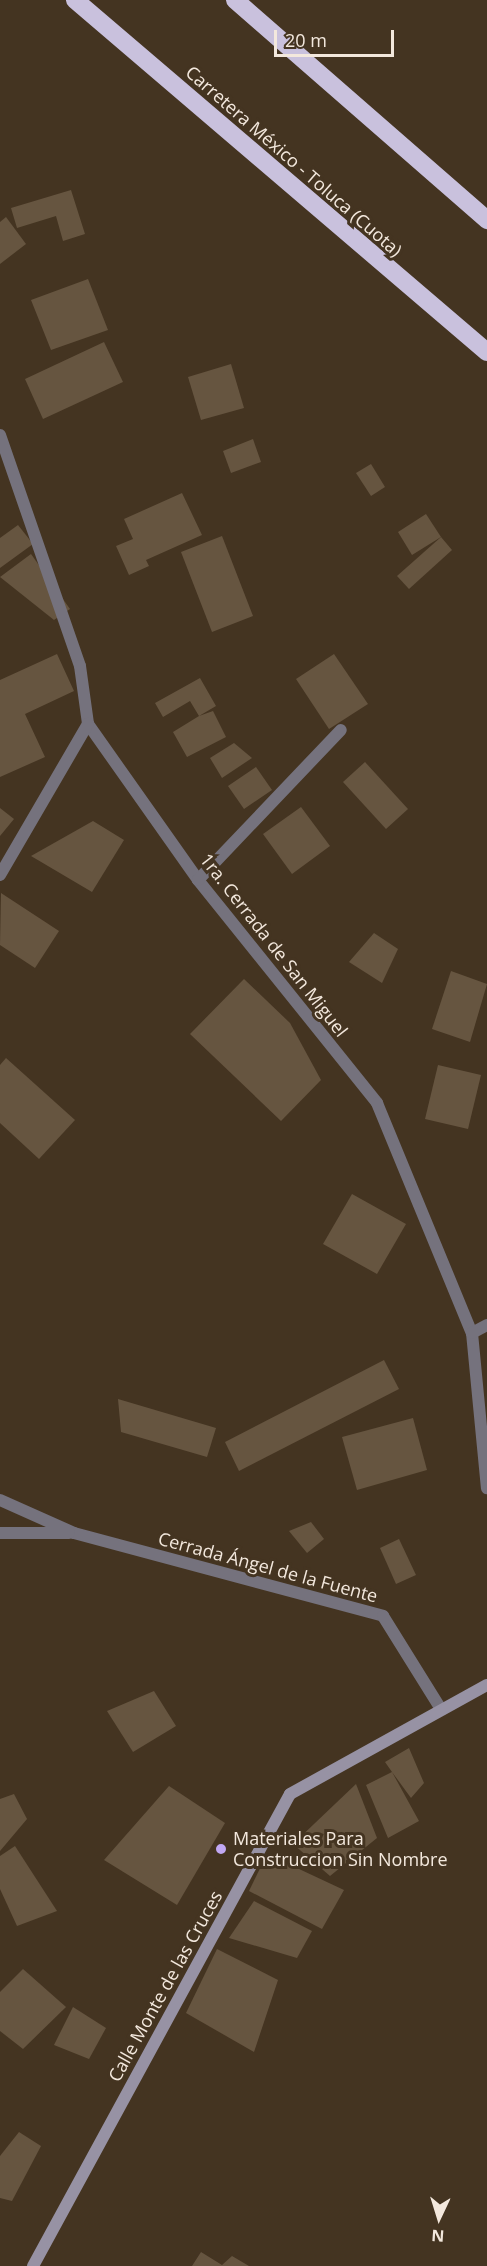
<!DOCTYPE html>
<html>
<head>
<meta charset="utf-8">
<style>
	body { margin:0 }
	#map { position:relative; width:487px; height:2266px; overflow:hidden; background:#443421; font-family:"Open Sans",sans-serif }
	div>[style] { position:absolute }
	.building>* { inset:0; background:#665540 }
	.street>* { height:12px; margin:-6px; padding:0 6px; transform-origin:6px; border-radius:6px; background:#75727d }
	.secondary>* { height:12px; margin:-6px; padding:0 6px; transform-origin:6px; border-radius:6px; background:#9792a4 }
	.highway>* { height:18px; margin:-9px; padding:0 9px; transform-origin:9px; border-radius:9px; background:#c9c1dd }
	.dots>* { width:16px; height:16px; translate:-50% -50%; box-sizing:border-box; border:3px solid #443421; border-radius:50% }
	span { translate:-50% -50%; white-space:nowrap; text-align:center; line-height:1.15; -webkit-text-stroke:6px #443421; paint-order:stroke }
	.street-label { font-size:18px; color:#f3e8dd }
	.poi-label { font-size:18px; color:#f3e8dd }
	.left { translate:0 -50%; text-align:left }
	.north { position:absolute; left:409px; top:2188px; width:60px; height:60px; -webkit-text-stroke:4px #443421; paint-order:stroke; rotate:184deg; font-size:16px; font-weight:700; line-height:24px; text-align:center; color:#f3e8dd }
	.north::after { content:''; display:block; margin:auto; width:21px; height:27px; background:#f3e8dd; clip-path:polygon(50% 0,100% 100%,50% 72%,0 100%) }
	.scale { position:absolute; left:274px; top:30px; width:120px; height:27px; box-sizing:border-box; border:3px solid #f3e8dd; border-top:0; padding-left:8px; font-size:18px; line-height:21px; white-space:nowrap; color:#f3e8dd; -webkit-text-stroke:4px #443421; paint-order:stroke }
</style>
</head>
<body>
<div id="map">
	<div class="building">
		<i style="clip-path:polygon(71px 190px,85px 234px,63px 241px,56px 216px,17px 228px,11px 208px)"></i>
		<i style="clip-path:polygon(6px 217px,26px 244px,0 264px,0 222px)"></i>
		<i style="clip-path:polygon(88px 279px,108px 330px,51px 350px,31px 300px)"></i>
		<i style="clip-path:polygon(104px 342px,123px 382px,43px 419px,25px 379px)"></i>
		<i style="clip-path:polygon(231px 364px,244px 408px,201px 420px,188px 377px)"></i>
		<i style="clip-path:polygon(253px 439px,261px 462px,231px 473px,223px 451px)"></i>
		<i style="clip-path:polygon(371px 464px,385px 487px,371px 496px,356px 473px)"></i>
		<i style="clip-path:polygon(182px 493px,202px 535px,146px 560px,149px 566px,129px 575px,116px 546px,133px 539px,124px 519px)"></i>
		<i style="clip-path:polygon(426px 514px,441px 537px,412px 555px,398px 532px)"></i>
		<i style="clip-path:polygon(18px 525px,33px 544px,0 568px,0 538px)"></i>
		<i style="clip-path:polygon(222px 536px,253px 616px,212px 632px,181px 552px)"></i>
		<i style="clip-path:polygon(441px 537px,452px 550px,409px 589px,397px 576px)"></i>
		<i style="clip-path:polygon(31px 554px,70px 609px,54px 620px,0 577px)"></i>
		<i style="clip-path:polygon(57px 654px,74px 691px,25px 714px,45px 757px,0 777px,0 680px)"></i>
		<i style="clip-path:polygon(334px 654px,368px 704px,329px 729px,296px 679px)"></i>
		<i style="clip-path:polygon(200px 678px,216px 706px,199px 716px,213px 711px,226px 737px,187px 757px,173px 732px,199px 716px,190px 701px,163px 717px,155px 703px)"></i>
		<i style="clip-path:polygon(234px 743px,252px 758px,222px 778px,210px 758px)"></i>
		<i style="clip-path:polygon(365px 762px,408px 809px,386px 829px,343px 782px)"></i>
		<i style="clip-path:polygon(256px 767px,272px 790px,244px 809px,228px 786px)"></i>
		<i style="clip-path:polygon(301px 807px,330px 846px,292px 874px,263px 834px)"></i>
		<i style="clip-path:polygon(0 808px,14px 819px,0 836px)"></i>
		<i style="clip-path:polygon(93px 821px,124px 840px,92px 892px,31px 856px)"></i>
		<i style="clip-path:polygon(1px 893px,59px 931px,35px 968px,0 945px)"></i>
		<i style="clip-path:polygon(374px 933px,398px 949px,382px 983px,349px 962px)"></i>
		<i style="clip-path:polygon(451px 971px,487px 984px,470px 1042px,432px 1029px)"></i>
		<i style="clip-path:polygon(244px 979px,290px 1023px,321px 1080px,281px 1121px,190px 1034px)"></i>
		<i style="clip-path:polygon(6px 1058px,75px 1120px,39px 1159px,0 1123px,0 1065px)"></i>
		<i style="clip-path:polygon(438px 1065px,481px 1075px,468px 1129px,425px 1119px)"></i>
		<i style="clip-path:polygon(352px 1194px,406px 1224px,377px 1274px,323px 1244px)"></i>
		<i style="clip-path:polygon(384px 1360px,399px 1389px,239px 1471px,225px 1442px)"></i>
		<i style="clip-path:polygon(118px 1399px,216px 1428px,207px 1457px,121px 1432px)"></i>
		<i style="clip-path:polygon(413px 1418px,427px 1470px,357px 1490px,342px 1437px)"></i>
		<i style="clip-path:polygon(311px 1522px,324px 1539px,307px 1553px,289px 1531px)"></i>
		<i style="clip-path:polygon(399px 1539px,416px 1575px,396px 1584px,380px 1548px)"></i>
		<i style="clip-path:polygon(154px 1691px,176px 1726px,133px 1752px,107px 1711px)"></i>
		<i style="clip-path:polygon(409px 1748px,424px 1783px,411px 1798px,392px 1772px,419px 1821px,388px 1838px,366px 1785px,392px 1772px,385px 1762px)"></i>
		<i style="clip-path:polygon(356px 1784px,377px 1838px,330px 1876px,293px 1844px)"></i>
		<i style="clip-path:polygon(169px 1786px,225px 1823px,177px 1905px,104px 1860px)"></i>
		<i style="clip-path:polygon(14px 1794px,27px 1819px,0 1851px,0 1799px)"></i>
		<i style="clip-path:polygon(15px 1846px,57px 1911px,17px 1926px,0 1889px,0 1856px)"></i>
		<i style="clip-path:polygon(267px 1854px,344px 1890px,322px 1929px,249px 1891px)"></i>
		<i style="clip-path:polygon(254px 1901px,312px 1931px,297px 1958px,229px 1938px)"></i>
		<i style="clip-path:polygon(217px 1949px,278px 1980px,254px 2052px,186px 2013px)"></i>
		<i style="clip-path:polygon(23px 1969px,66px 2007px,23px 2049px,0 2031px,0 1992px)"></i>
		<i style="clip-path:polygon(73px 2007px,106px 2028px,89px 2059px,54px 2045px)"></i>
		<i style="clip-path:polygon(19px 2132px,41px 2146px,12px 2201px,0 2198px,0 2156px)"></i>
		<i style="clip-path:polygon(201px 2252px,222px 2265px,232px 2256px,249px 2266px,192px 2266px)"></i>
	</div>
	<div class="street">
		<i style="left:0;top:435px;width:244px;rotate:70.9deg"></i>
		<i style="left:80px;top:666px;width:59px;rotate:82.1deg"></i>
		<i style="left:88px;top:724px;width:191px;rotate:54.8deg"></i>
		<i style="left:198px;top:880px;width:286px;rotate:51.2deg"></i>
		<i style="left:377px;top:1103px;width:249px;rotate:67.6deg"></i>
		<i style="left:472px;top:1333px;width:156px;rotate:84.5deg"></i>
		<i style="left:0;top:875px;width:175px;rotate:-59.8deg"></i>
		<i style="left:198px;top:880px;width:207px;rotate:-46.4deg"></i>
		<i style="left:472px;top:1333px;width:17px;rotate:-28deg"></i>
		<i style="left:0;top:1500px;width:81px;rotate:24deg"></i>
		<i style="left:74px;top:1533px;width:320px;rotate:15deg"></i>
		<i style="left:383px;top:1616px;width:110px;rotate:58.1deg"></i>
		<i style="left:0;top:1533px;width:69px"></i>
	</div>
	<div class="secondary">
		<i style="left:33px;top:2266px;width:537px;rotate:-61.43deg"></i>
		<i style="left:290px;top:1794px;width:225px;rotate:-29deg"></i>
	</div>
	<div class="highway">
		<i style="left:75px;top:0;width:542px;rotate:40.51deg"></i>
		<i style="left:235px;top:0;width:335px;rotate:41.1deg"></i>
	</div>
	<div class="dots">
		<i style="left:221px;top:1849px;background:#c1a8f3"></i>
	</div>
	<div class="street-label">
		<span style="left:294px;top:161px;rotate:41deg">Carretera México - Toluca (Cuota)</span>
		<span style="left:274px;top:945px;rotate:52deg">1ra. Cerrada de San Miguel</span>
		<span style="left:268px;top:1567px;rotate:15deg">Cerrada Ángel de la Fuente</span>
		<span style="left:165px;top:1986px;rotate:-61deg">Calle Monte de las Cruces</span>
	</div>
	<div class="poi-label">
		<span class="left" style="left:233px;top:1849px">Materiales Para<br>Construccion Sin Nombre</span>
	</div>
	<div class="north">N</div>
	<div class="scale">20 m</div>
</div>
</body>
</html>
